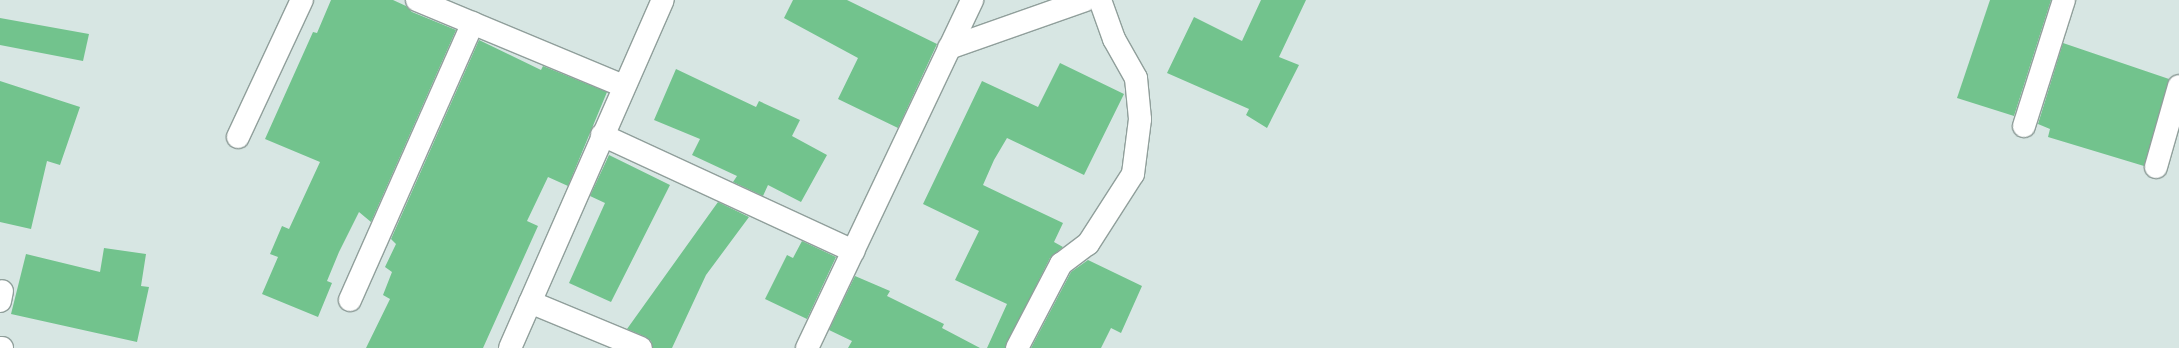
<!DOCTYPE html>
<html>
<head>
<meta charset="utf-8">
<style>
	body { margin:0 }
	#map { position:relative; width:2179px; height:348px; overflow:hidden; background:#d7e6e3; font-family:"PT Sans Narrow",sans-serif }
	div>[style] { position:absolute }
	.building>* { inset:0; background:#72c38d }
	.roads { filter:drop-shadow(1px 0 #909f9b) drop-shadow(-1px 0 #909f9b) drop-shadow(0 1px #909f9b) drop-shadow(0 -1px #909f9b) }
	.minor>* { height:22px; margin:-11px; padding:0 11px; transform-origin:11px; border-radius:11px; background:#fff }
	span { translate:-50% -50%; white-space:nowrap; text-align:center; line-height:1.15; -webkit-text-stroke:4px #e4f4f0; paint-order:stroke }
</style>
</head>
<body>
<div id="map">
	<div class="building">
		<i style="clip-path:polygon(331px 0,393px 0,406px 6px,412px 12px,456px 30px,371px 222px,359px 212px,339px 252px,327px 281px,332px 283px,318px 317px,262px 294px,278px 257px,270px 254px,282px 226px,289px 229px,320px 162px,265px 139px,313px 32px,317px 33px)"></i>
		<i style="clip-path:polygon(793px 0,847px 0,937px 44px,898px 128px,838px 99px,858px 58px,784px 18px)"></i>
		<i style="clip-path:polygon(1261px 0,1306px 0,1279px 57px,1299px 65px,1267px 128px,1246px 115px,1249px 109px,1167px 73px,1194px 17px,1242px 41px)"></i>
		<i style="clip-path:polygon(1990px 0,2051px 0,2014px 116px,1957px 98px)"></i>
		<i style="clip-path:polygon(0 18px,89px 34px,83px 61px,0 45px)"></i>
		<i style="clip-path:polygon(479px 40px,541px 70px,543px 66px,607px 92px,568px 186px,548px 177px,527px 221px,538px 226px,483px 348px,366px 348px,390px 299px,383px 295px,392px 272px,385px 267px,396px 244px,391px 239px)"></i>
		<i style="clip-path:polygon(2063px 43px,2169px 79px,2144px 166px,2048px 137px,2050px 129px,2038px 124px)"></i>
		<i style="clip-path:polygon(1060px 63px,1124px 94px,1084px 175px,1007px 138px,994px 160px,983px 185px,1063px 223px,1054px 242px,1063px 247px,1050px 258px,1005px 348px,987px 348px,1007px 304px,955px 280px,979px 231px,923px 204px,982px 81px,1038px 107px)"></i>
		<i style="clip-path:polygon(676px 69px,756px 107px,759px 101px,800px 120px,792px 136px,827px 155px,801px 202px,768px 185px,763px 196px,733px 182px,737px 176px,692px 155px,700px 139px,654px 120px)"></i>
		<i style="clip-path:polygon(0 81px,80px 107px,60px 165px,47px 161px,31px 229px,0 222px)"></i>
		<i style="clip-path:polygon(609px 155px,670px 185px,611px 302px,569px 283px,605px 203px,590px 196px)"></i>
		<i style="clip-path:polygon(718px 202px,749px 217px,706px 275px,672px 348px,653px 348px,651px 341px,646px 337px,627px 329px)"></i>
		<i style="clip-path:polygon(802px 241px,836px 257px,807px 319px,765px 299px,787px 255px,793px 258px)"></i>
		<i style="clip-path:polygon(104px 248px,146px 254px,141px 286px,149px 287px,137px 342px,11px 314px,26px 254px,100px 272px)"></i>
		<i style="clip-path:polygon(1088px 260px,1142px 286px,1121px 333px,1111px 328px,1101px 348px,1031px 348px,1071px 272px)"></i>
		<i style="clip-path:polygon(855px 276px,890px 291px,887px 296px,944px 324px,942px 328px,980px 348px,848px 348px,852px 341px,829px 330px)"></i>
	</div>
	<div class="roads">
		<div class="minor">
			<i style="left:417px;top:0;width:224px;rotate:22.6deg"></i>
			<i style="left:949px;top:48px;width:144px;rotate:-19.4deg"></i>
			<i style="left:2024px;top:126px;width:132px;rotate:-72.4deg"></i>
			<i style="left:602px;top:135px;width:277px;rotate:24.8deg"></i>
			<i style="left:238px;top:137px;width:151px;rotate:-65deg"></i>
			<i style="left:2156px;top:167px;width:84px;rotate:-74.1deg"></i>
			<i style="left:350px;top:300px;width:303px;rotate:-66.1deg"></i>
			<i style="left:0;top:301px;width:10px;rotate:-79deg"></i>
			<i style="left:530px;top:302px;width:120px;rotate:22.5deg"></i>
			<i style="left:0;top:348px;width:2px"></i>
			<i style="left:510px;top:348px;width:380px;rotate:-66.3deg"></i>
			<i style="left:807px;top:348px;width:385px;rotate:-64.6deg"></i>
			<i style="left:1017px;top:348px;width:95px;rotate:-62.4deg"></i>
			<i style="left:1061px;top:264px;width:34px;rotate:-37deg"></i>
			<i style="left:1088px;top:244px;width:83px;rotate:-57.3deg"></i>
			<i style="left:1133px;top:174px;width:55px;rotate:-82.7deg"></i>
			<i style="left:1140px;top:119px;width:41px;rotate:-95.6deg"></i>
			<i style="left:1136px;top:78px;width:45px;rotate:-119.4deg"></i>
			<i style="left:1114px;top:39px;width:41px;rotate:-109.7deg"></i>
		</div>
	</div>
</div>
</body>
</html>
